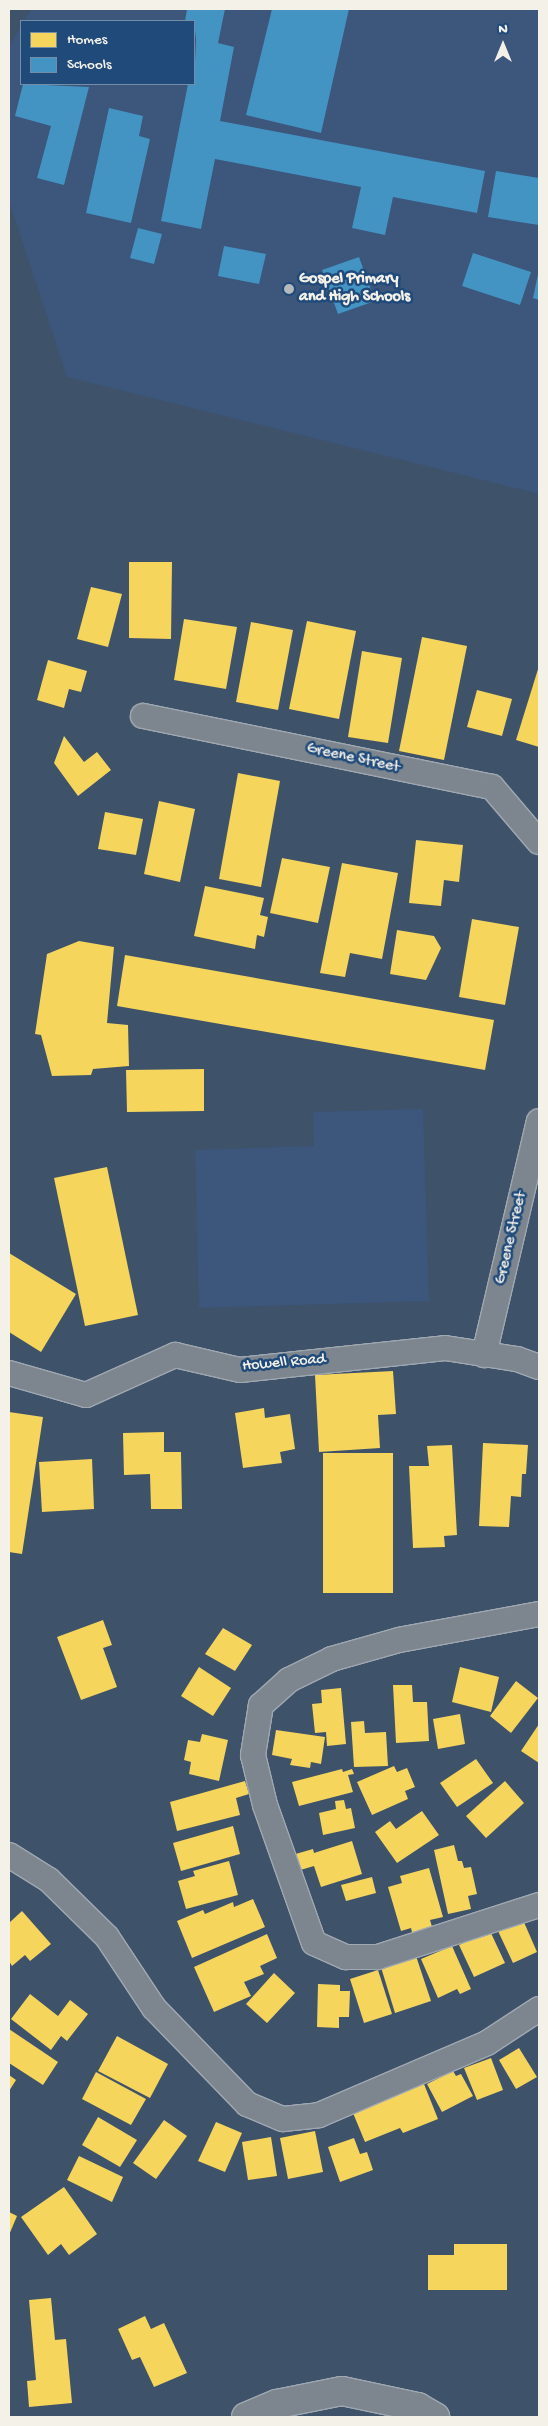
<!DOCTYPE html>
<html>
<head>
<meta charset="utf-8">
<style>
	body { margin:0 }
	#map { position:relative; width:548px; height:2426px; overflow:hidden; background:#3e526a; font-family:"Gochi Hand",sans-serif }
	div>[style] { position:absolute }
	.built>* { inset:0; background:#3c567c }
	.homes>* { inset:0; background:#f6d55c }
	.schools>* { inset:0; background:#4393c3 }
	.roads { filter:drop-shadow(1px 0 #a0a8b2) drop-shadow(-1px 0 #a0a8b2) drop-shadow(0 1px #a0a8b2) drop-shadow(0 -1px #a0a8b2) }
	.street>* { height:24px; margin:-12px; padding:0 12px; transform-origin:12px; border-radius:12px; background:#7d868e }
	.primary>* { height:28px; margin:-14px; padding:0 14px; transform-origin:14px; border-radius:14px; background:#7d868e }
	.dots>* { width:14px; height:14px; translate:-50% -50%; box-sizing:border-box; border:2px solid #1f4a7a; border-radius:50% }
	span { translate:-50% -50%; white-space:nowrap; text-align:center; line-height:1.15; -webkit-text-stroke:5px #1f4a7a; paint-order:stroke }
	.poi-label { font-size:16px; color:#f4f1e8; font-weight:700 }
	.left { translate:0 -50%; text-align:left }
	.street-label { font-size:16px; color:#f4f1e8 }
	.frame { position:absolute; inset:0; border:10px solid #f4f1e8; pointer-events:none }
	.legend { position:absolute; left:20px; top:20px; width:175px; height:65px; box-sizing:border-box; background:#1f4a7a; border:1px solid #748da6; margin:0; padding:6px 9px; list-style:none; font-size:15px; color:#f4f1e8 }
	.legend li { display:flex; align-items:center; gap:10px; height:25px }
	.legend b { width:25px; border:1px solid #748da6 }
	.north { position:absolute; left:478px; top:20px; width:50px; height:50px; -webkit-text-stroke:4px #1f4a7a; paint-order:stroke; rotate:0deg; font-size:14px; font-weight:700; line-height:20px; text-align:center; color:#f4f1e8 }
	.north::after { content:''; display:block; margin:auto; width:18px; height:22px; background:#f4f1e8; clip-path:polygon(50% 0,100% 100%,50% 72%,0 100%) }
</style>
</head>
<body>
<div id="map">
	<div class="built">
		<i style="clip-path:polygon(31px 9px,539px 9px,539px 494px,67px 377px,9px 201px,9px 47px,21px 26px,21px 84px,194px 84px,194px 21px,24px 21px)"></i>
		<i style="clip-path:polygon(423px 1109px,429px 1301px,199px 1308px,195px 1150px,314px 1146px,313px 1112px)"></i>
	</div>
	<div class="homes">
		<i style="clip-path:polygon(129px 562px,172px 562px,171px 639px,129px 638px)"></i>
		<i style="clip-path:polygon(91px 587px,122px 594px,108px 647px,77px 639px)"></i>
		<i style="clip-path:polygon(184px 619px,237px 627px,226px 689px,174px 680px)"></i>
		<i style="clip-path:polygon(307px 621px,356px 631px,339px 719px,289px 709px)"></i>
		<i style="clip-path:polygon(251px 622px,293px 630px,278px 710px,236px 702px)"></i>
		<i style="clip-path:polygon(422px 637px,467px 646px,444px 760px,399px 751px)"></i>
		<i style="clip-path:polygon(362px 651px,402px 658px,388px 743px,348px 737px)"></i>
		<i style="clip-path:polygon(48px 660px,87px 671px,81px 692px,69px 689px,64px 708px,37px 700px)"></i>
		<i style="clip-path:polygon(539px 666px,539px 747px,516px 740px)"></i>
		<i style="clip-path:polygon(477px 690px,512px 699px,502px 736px,467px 727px)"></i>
		<i style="clip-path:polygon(64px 736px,84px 762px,97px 752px,111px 770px,78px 796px,54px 763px)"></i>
		<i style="clip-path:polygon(238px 773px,280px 781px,261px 887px,219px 879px)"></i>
		<i style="clip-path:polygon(159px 801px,195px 809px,180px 882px,144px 874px)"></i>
		<i style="clip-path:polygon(105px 812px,143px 819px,136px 855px,98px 849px)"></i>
		<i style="clip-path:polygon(416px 840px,463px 845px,459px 882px,444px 880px,441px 906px,409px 903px)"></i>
		<i style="clip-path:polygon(282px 858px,330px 867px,318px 923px,270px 913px)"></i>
		<i style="clip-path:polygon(342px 863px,398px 873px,382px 959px,350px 953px,345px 977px,320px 973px)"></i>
		<i style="clip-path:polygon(205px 886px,264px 898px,260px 915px,268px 917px,264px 937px,257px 935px,255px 949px,194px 936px)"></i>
		<i style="clip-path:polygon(472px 919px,519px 927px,505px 1005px,459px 997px)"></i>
		<i style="clip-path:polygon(397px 930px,434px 936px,441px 948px,426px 980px,390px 974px)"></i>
		<i style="clip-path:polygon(79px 941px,114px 947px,107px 1023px,128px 1025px,129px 1066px,93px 1069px,91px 1075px,52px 1076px,41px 1035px,35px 1034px,47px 954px)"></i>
		<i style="clip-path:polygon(125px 955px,494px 1020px,485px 1070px,117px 1006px)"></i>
		<i style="clip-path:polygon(204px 1069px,204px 1111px,127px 1112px,126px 1070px)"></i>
		<i style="clip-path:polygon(107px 1167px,138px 1315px,85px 1326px,54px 1178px)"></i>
		<i style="clip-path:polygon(9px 1253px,76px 1294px,41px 1352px,9px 1332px)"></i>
		<i style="clip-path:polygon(393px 1371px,396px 1414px,378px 1415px,380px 1448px,319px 1452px,315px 1375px)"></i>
		<i style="clip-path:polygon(264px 1408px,265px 1418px,290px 1414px,295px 1449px,280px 1452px,282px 1463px,243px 1468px,235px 1413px)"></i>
		<i style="clip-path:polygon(9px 1412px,43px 1417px,22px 1554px,9px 1552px)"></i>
		<i style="clip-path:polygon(164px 1432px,164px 1452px,181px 1452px,182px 1509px,151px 1509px,150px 1474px,124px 1475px,123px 1433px)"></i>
		<i style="clip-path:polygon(483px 1443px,528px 1445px,526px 1474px,522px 1474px,521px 1497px,511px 1496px,509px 1527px,479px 1526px)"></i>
		<i style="clip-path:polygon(452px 1445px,457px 1535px,444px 1536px,445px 1547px,413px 1548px,409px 1466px,429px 1466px,427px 1446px)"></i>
		<i style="clip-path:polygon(323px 1453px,393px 1453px,393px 1593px,323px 1593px)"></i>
		<i style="clip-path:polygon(92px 1459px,94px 1509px,42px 1512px,39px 1462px)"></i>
		<i style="clip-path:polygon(103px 1620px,112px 1645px,103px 1648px,117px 1687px,81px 1700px,57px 1637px)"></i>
		<i style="clip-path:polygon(223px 1628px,252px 1645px,235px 1671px,205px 1654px)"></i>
		<i style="clip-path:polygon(199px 1667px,231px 1688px,213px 1716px,181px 1696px)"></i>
		<i style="clip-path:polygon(460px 1667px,499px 1677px,491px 1712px,452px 1702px)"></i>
		<i style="clip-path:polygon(516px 1681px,538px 1698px,511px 1733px,490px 1716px)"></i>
		<i style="clip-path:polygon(393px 1685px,412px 1685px,413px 1702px,427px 1702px,429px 1741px,396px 1743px)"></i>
		<i style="clip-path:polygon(341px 1688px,346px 1744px,327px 1746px,326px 1732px,315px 1733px,312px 1704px,322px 1703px,321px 1690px)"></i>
		<i style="clip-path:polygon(460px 1714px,465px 1744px,438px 1749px,433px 1719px)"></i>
		<i style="clip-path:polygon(364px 1721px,365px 1733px,386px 1732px,388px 1766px,354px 1767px,351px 1722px)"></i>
		<i style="clip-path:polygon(539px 1724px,539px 1763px,521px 1751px)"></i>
		<i style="clip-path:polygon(276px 1730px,325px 1737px,321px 1764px,311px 1762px,310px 1768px,290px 1765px,292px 1759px,272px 1755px)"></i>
		<i style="clip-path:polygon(202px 1734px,228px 1740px,219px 1781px,189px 1774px,191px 1762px,184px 1760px,188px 1740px,200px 1742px)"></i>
		<i style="clip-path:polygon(476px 1759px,493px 1783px,457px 1807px,440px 1783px)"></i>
		<i style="clip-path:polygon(394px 1766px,397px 1772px,407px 1768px,415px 1787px,405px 1791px,408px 1799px,372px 1815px,357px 1782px)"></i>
		<i style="clip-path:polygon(342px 1769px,343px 1772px,352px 1769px,354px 1774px,348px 1775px,353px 1792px,299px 1806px,292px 1782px)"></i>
		<i style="clip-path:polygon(245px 1781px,249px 1794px,236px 1798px,240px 1815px,177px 1831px,170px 1802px)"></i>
		<i style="clip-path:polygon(505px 1781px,524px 1803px,486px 1838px,466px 1816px)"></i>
		<i style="clip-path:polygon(344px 1800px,346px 1809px,351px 1808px,355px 1828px,323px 1835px,319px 1813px,336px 1809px,335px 1801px)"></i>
		<i style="clip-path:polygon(422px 1811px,439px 1835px,397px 1863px,375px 1832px,390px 1821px,396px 1829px)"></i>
		<i style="clip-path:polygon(233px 1826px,240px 1854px,181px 1871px,173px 1843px)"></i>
		<i style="clip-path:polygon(352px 1841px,362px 1874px,321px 1887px,314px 1866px,297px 1871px,292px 1855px,313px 1849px,314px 1853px)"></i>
		<i style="clip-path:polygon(454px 1845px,458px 1861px,462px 1861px,464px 1868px,471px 1867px,477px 1894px,468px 1896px,471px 1909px,448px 1914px,434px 1850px)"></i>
		<i style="clip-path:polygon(229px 1861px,238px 1895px,186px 1909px,178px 1881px,195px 1876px,193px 1871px)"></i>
		<i style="clip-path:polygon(429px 1868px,443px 1917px,430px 1920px,433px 1930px,413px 1936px,411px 1928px,401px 1931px,388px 1887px,402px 1883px,400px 1876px)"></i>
		<i style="clip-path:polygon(372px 1877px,376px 1893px,346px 1901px,341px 1885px)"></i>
		<i style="clip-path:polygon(253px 1899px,265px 1927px,192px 1958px,177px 1921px,203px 1910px,205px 1914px,233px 1902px,234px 1907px)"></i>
		<i style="clip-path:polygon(22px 1911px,51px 1944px,30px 1961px,25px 1955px,12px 1966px,9px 1961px,9px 1923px)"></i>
		<i style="clip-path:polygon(523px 1920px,537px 1952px,513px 1963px,498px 1931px)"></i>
		<i style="clip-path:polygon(490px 1931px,505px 1963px,474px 1977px,459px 1945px)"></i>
		<i style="clip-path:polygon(267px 1934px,277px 1958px,260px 1966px,264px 1974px,244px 1982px,251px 1996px,214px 2012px,194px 1967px)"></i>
		<i style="clip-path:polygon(452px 1946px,471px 1989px,460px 1994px,457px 1989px,438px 1998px,421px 1959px)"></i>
		<i style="clip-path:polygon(415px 1953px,431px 2001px,395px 2013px,380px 1964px)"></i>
		<i style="clip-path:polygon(378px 1970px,392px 2014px,364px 2023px,350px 1979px)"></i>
		<i style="clip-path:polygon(274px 1973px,295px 1993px,267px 2023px,246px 2004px)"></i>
		<i style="clip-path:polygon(318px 1984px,340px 1985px,340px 1991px,350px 1991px,349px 2017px,339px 2017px,339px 2028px,317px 2027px)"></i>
		<i style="clip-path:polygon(30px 1994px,58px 2016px,70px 2000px,88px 2014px,67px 2041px,61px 2036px,51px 2050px,11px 2019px)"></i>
		<i style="clip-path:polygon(9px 2029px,58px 2062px,43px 2085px,9px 2063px)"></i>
		<i style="clip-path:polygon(117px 2036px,168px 2064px,150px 2098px,98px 2071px)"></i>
		<i style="clip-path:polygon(519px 2048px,537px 2077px,516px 2089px,499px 2060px)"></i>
		<i style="clip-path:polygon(491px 2058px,503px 2090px,477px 2100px,464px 2068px)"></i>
		<i style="clip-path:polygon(453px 2071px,456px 2076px,461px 2074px,473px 2096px,442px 2112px,427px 2084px)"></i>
		<i style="clip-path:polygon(96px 2072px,146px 2099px,131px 2125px,82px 2099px)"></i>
		<i style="clip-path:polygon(9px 2075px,16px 2080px,9px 2091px)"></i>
		<i style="clip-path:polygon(424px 2084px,438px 2119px,403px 2133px,400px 2128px,365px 2142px,353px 2113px)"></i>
		<i style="clip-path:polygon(98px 2117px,137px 2140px,120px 2167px,82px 2145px)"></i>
		<i style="clip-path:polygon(164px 2120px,187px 2136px,156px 2179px,133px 2163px)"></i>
		<i style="clip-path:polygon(216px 2122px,242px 2133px,225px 2172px,198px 2161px)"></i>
		<i style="clip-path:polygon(315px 2131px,323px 2172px,288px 2179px,280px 2138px)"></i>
		<i style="clip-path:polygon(271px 2137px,277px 2176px,248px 2180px,242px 2142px)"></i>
		<i style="clip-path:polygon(354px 2138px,360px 2154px,367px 2152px,373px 2170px,340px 2182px,328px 2147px)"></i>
		<i style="clip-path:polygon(79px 2156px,123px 2177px,112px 2202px,67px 2180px)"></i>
		<i style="clip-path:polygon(64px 2187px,97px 2234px,69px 2255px,61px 2244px,48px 2255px,21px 2217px)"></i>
		<i style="clip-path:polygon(9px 2212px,17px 2216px,9px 2235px)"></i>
		<i style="clip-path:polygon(454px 2244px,507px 2244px,507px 2290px,428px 2290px,428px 2255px,454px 2255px)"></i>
		<i style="clip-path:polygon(51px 2298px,55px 2340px,66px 2339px,72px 2403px,29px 2407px,27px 2381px,36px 2380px,29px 2300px)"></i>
		<i style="clip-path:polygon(145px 2316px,151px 2329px,164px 2323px,187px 2373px,154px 2387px,140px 2357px,132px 2360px,118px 2329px)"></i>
	</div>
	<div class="schools">
		<i style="clip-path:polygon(187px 9px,225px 9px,218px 43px,234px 47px,220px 121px,485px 171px,477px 213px,393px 197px,385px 235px,352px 228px,361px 187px,215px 159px,201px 229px,161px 221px,188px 84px,194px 84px,196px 40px,194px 21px,185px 21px)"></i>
		<i style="clip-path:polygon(272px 9px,349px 9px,321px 133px,246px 115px)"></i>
		<i style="clip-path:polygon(23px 84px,89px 87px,64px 185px,37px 178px,51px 126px,15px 116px)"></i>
		<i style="clip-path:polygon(109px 108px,143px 116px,139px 136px,150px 139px,131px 223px,86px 213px)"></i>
		<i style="clip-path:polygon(496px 171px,539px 178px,539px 225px,488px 217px)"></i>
		<i style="clip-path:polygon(138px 228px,162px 234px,154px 264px,130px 258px)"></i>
		<i style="clip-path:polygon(224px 246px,266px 254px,259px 284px,218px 276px)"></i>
		<i style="clip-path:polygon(473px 253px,531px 272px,520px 305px,462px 286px)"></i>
		<i style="clip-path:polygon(359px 257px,375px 301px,338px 314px,322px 270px)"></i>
		<i style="clip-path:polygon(538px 274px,539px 274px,539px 300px,533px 298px)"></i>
	</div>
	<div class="roads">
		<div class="street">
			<i style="left:143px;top:716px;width:356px;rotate:11.5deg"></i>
			<i style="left:492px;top:787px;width:72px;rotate:49.5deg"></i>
			<i style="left:484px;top:1355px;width:240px;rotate:-76.8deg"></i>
			<i style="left:9px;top:1373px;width:80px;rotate:15.9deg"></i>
			<i style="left:86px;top:1395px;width:98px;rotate:-24.2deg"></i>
			<i style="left:175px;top:1355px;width:67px;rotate:13deg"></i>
			<i style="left:240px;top:1370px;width:206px;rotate:-6.1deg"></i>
			<i style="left:445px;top:1348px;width:73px;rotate:8.7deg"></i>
			<i style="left:517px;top:1359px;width:23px;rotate:20deg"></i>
			<i style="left:539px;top:1614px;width:142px;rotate:169.5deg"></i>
			<i style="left:399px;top:1640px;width:70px;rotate:164.2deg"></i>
			<i style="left:332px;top:1659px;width:48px;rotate:154deg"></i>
			<i style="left:289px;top:1680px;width:38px;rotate:138deg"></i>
			<i style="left:261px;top:1705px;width:51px;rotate:99.1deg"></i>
			<i style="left:253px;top:1755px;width:51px;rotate:76.5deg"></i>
			<i style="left:265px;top:1805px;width:146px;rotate:70.5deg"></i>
			<i style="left:314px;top:1943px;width:35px;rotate:24deg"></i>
			<i style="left:346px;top:1957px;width:32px"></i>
			<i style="left:378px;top:1957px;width:169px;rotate:-17.9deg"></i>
			<i style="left:9px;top:1855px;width:47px;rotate:32deg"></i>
			<i style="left:49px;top:1880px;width:81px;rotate:44.5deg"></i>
			<i style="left:107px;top:1937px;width:85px;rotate:56.5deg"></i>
			<i style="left:154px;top:2008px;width:134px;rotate:45.9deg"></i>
			<i style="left:247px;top:2104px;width:39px;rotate:23deg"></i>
			<i style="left:283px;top:2119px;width:36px;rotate:-6deg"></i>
			<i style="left:319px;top:2115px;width:183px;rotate:-23.2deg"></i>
			<i style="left:487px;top:2043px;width:62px;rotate:-33.2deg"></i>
		</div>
		<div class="primary">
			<i style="left:246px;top:2417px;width:34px;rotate:-23deg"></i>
			<i style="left:277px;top:2404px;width:66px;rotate:-11.3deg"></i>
			<i style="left:342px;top:2391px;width:78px;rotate:11.9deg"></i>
			<i style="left:418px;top:2407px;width:20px;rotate:30deg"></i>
		</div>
	</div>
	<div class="dots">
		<i style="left:289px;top:289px;background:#b4b9bc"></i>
	</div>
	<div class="poi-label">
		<span class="left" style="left:299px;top:289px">Gospel Primary<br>and High Schools</span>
	</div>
	<div class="street-label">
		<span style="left:353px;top:759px;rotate:12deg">Greene Street</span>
		<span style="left:512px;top:1238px;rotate:-77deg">Greene Street</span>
		<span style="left:284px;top:1364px;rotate:-5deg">Howell Road</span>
	</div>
	<div class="frame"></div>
	<ul class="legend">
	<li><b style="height:14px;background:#f6d55c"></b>Homes</li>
	<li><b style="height:14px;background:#4393c3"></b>Schools</li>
	</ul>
	<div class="north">N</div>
</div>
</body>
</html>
